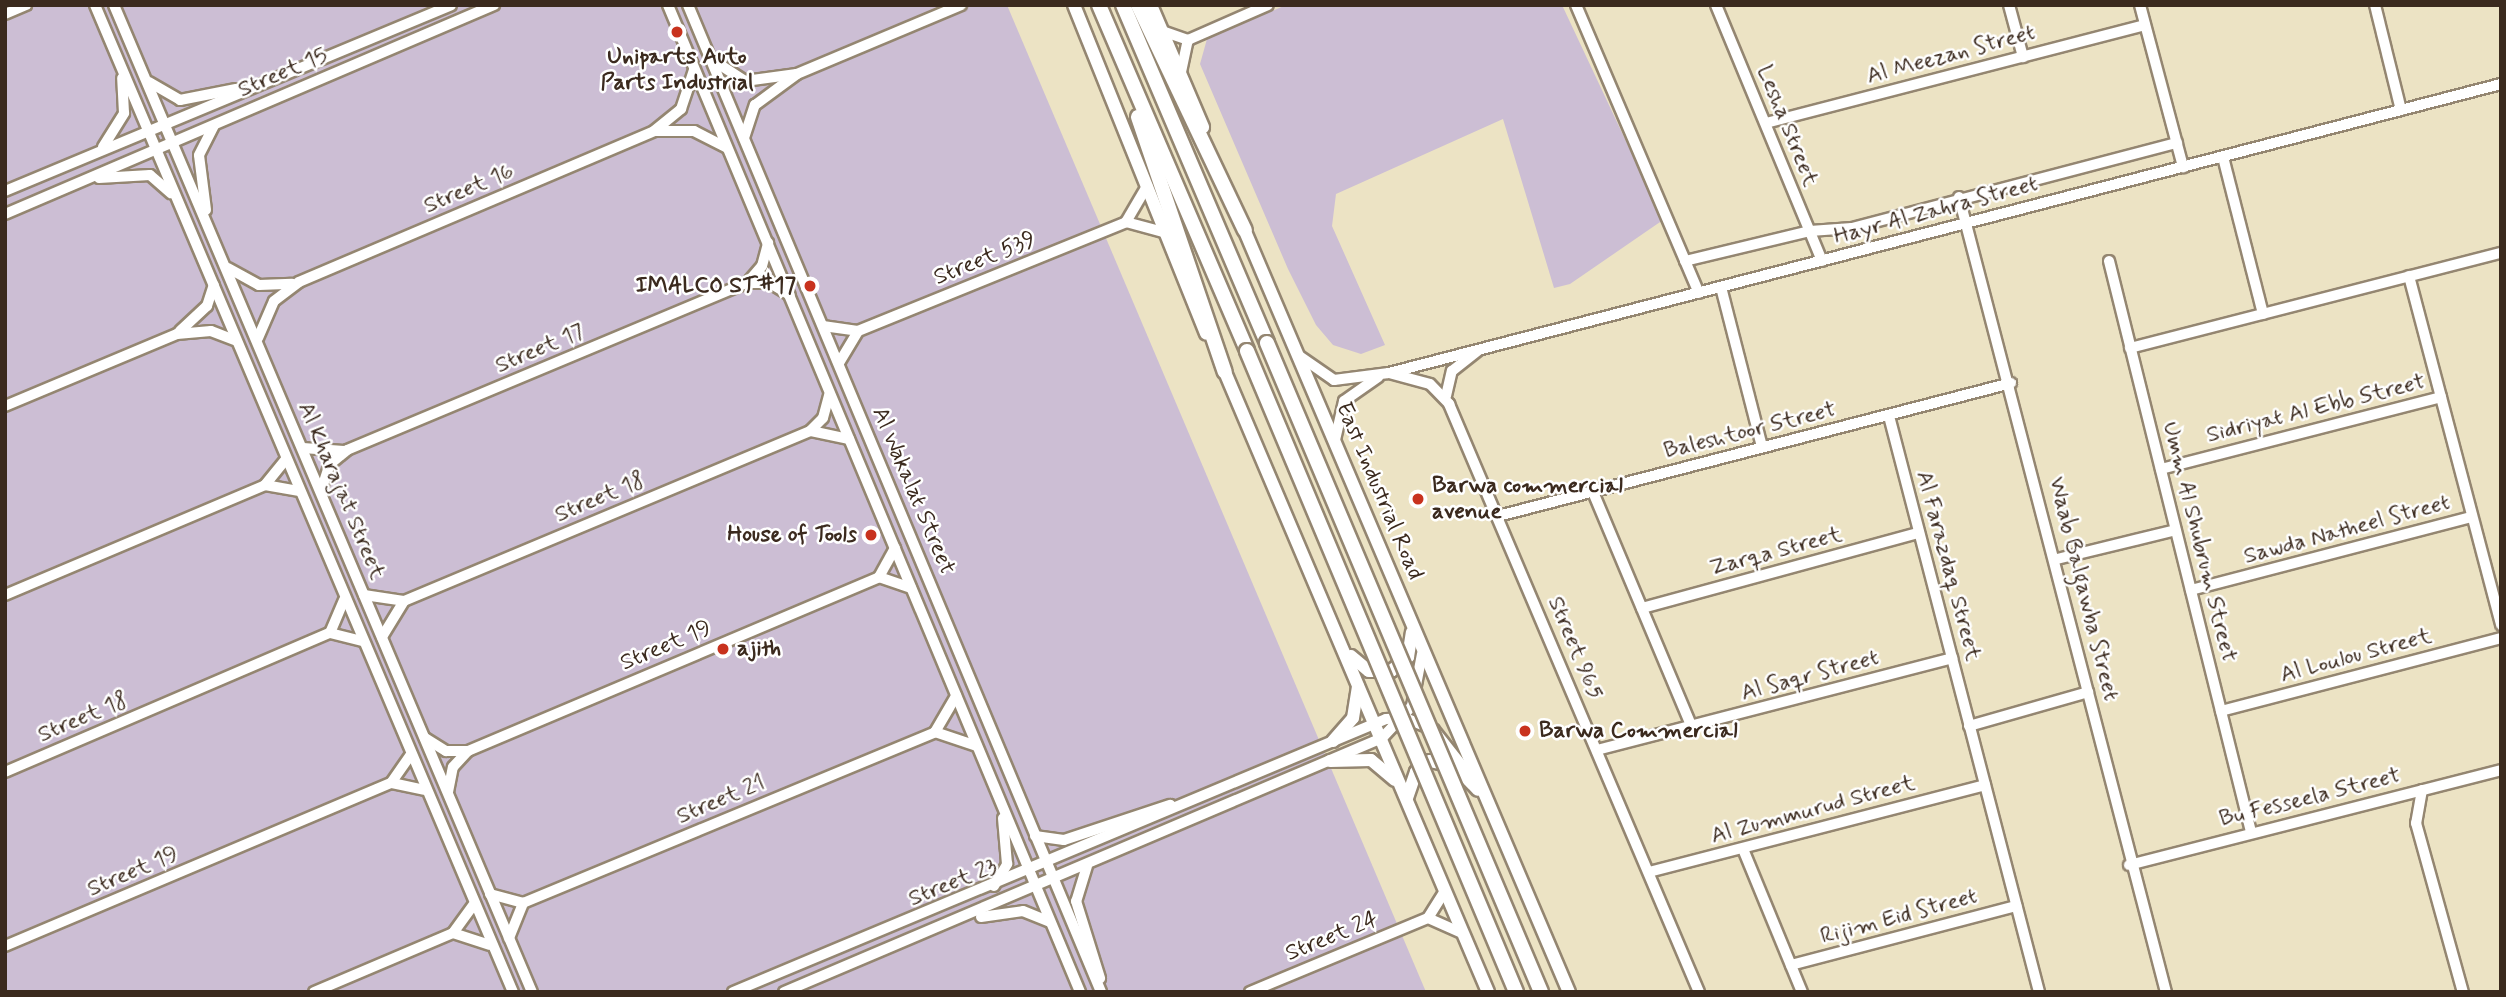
<!DOCTYPE html>
<html>
<head>
<meta charset="utf-8">
<style>
	body { margin:0 }
	#map { position:relative; width:2506px; height:997px; overflow:hidden; background:#ece3c4; font-family:Mynerve,sans-serif }
	div>[style] { position:absolute }
	.industrial>* { inset:0; background:#ccbed4 }
	.roads { filter:drop-shadow(2px 0 #948671) drop-shadow(-2px 0 #948671) drop-shadow(0 2px #948671) drop-shadow(0 -2px #948671) }
	.minor>* { height:10px; margin:-5px; padding:0 5px; transform-origin:5px; border-radius:5px; background:#fff }
	.major>* { height:12px; margin:-6px; padding:0 6px; transform-origin:6px; border-radius:6px; background:#fff }
	.highway>* { height:14px; margin:-7px; padding:0 7px; transform-origin:7px; border-radius:7px; background:#fff }
	.bridges { filter:drop-shadow(2px 0 #948671) drop-shadow(-2px 0 #948671) drop-shadow(0 2px #948671) drop-shadow(0 -2px #948671) }
	.highway-bridge>* { height:14px; margin:-7px; padding:0 7px; transform-origin:7px; border-radius:7px; background:#fff }
	.dots>* { width:19px; height:19px; translate:-50% -50%; box-sizing:border-box; border:4px solid #fff; border-radius:50% }
	span { translate:-50% -50%; white-space:nowrap; text-align:center; line-height:1.15; -webkit-text-stroke:5px #fff; paint-order:stroke }
	.street-label { font-size:23px; color:#3b2a1e }
	.poi-label { font-size:23px; color:#3b2a1e; font-weight:700 }
	.right { translate:-100% -50%; text-align:right }
	.left { translate:0 -50%; text-align:left }
	.frame { position:absolute; inset:0; border:7px solid #3b2a1e; pointer-events:none }
</style>
</head>
<body>
<div id="map">
	<div class="industrial">
		<i style="clip-path:polygon(5px 5px,1007px 5px,1426px 992px,5px 992px)"></i>
		<i style="clip-path:polygon(1286px 5px,1562px 5px,1663px 220px,1570px 284px,1554px 288px,1503px 119px,1336px 194px,1332px 226px,1385px 345px,1361px 354px,1333px 345px,1316px 325px,1288px 269px,1200px 64px,1207px 39px)"></i>
	</div>
	<div class="roads">
		<div class="minor">
			<i style="left:95px;top:5px;width:1072px;rotate:67.05deg"></i>
			<i style="left:114px;top:5px;width:1072px;rotate:67.05deg"></i>
			<i style="left:668px;top:5px;width:1070px;rotate:67.34deg"></i>
			<i style="left:688px;top:5px;width:1070px;rotate:67.29deg"></i>
			<i style="left:1576px;top:5px;width:313px;rotate:66.9deg"></i>
			<i style="left:1716px;top:5px;width:277px;rotate:67.5deg"></i>
			<i style="left:2009px;top:5px;width:54px;rotate:74.9deg"></i>
			<i style="left:2140px;top:5px;width:168px;rotate:75.1deg"></i>
			<i style="left:2375px;top:5px;width:108px;rotate:76.1deg"></i>
			<i style="left:5px;top:14px;width:23px;rotate:-23deg"></i>
			<i style="left:1162px;top:31px;width:28px;rotate:19deg"></i>
			<i style="left:1188px;top:40px;width:87px;rotate:-23.6deg"></i>
			<i style="left:711px;top:59px;width:40px;rotate:32.9deg"></i>
			<i style="left:745px;top:81px;width:52px;rotate:-7.7deg"></i>
			<i style="left:1181px;top:72px;width:33px;rotate:-78deg"></i>
			<i style="left:149px;top:82px;width:36px;rotate:30deg"></i>
			<i style="left:180px;top:100px;width:57px;rotate:-11.1deg"></i>
			<i style="left:1766px;top:123px;width:391px;rotate:-14.5deg"></i>
			<i style="left:655px;top:131px;width:39px"></i>
			<i style="left:694px;top:131px;width:36px;rotate:27deg"></i>
			<i style="left:744px;top:138px;width:35px;rotate:-72deg"></i>
			<i style="left:755px;top:105px;width:52px;rotate:-36.4deg"></i>
			<i style="left:797px;top:74px;width:178px;rotate:-22.8deg"></i>
			<i style="left:103px;top:147px;width:40px;rotate:-58deg"></i>
			<i style="left:124px;top:113px;width:35px;rotate:-93deg"></i>
			<i style="left:2223px;top:157px;width:162px;rotate:75.7deg"></i>
			<i style="left:99px;top:178px;width:51px;rotate:-3.4deg"></i>
			<i style="left:150px;top:175px;width:28px;rotate:41deg"></i>
			<i style="left:5px;top:191px;width:483px;rotate:-22.6deg"></i>
			<i style="left:1959px;top:197px;width:822px;rotate:75.41deg"></i>
			<i style="left:206px;top:210px;width:55px;rotate:-97.3deg"></i>
			<i style="left:199px;top:155px;width:33px;rotate:-63deg"></i>
			<i style="left:5px;top:214px;width:532px;rotate:-23.14deg"></i>
			<i style="left:1126px;top:222px;width:42px;rotate:-59.7deg"></i>
			<i style="left:1685px;top:261px;width:129px;rotate:-13.5deg"></i>
			<i style="left:1810px;top:231px;width:42px;rotate:-4.1deg"></i>
			<i style="left:1852px;top:228px;width:336px;rotate:-14.7deg"></i>
			<i style="left:2109px;top:261px;width:588px;rotate:76.03deg"></i>
			<i style="left:228px;top:268px;width:35px;rotate:29deg"></i>
			<i style="left:259px;top:285px;width:33px;rotate:-2deg"></i>
			<i style="left:2409px;top:276px;width:361px;rotate:75.2deg"></i>
			<i style="left:748px;top:282px;width:21px;rotate:-49deg"></i>
			<i style="left:762px;top:266px;width:24px;rotate:-75deg"></i>
			<i style="left:1721px;top:287px;width:165px;rotate:75.6deg"></i>
			<i style="left:823px;top:326px;width:35px;rotate:8deg"></i>
			<i style="left:858px;top:331px;width:289px;rotate:-22.1deg"></i>
			<i style="left:1126px;top:222px;width:39px;rotate:15deg"></i>
			<i style="left:180px;top:331px;width:37px;rotate:-43deg"></i>
			<i style="left:207px;top:306px;width:22px;rotate:-72deg"></i>
			<i style="left:258px;top:338px;width:40px;rotate:-66.6deg"></i>
			<i style="left:274px;top:301px;width:31px;rotate:-37deg"></i>
			<i style="left:299px;top:282px;width:386px;rotate:-23deg"></i>
			<i style="left:654px;top:131px;width:35px;rotate:-39deg"></i>
			<i style="left:681px;top:109px;width:41px;rotate:-71.6deg"></i>
			<i style="left:2130px;top:348px;width:383px;rotate:-14.4deg"></i>
			<i style="left:1298px;top:355px;width:44px;rotate:34.8deg"></i>
			<i style="left:1334px;top:380px;width:55px;rotate:-7.3deg"></i>
			<i style="left:1389px;top:373px;width:1149px;rotate:-14.57deg"></i>
			<i style="left:839px;top:363px;width:37px;rotate:-59deg"></i>
			<i style="left:1389px;top:373px;width:42px;rotate:15deg"></i>
			<i style="left:1430px;top:384px;width:28px;rotate:46deg"></i>
			<i style="left:1449px;top:404px;width:639px;rotate:66.97deg"></i>
			<i style="left:1446px;top:396px;width:26px;rotate:-77deg"></i>
			<i style="left:1452px;top:371px;width:33px;rotate:-38deg"></i>
			<i style="left:5px;top:406px;width:186px;rotate:-22.7deg"></i>
			<i style="left:177px;top:334px;width:34px;rotate:-5deg"></i>
			<i style="left:211px;top:331px;width:26px;rotate:21deg"></i>
			<i style="left:1889px;top:416px;width:595px;rotate:75.4deg"></i>
			<i style="left:811px;top:431px;width:39px;rotate:12deg"></i>
			<i style="left:1335px;top:440px;width:40px;rotate:-77deg"></i>
			<i style="left:1344px;top:401px;width:42px;rotate:-35.2deg"></i>
			<i style="left:303px;top:448px;width:41px;rotate:4.2deg"></i>
			<i style="left:2161px;top:469px;width:289px;rotate:-14.4deg"></i>
			<i style="left:265px;top:485px;width:35px;rotate:10deg"></i>
			<i style="left:321px;top:491px;width:28px;rotate:-72deg"></i>
			<i style="left:330px;top:464px;width:22px;rotate:-39deg"></i>
			<i style="left:347px;top:450px;width:433px;rotate:-22.7deg"></i>
			<i style="left:747px;top:283px;width:23px"></i>
			<i style="left:770px;top:283px;width:23px;rotate:31deg"></i>
			<i style="left:1593px;top:492px;width:255px;rotate:67.2deg"></i>
			<i style="left:1498px;top:516px;width:530px;rotate:-14.53deg"></i>
			<i style="left:2057px;top:559px;width:122px;rotate:-13.7deg"></i>
			<i style="left:879px;top:577px;width:34px;rotate:19deg"></i>
			<i style="left:2191px;top:590px;width:290px;rotate:-14.6deg"></i>
			<i style="left:5px;top:595px;width:282px;rotate:-22.9deg"></i>
			<i style="left:265px;top:485px;width:33px;rotate:-51deg"></i>
			<i style="left:364px;top:595px;width:40px;rotate:8.5deg"></i>
			<i style="left:1642px;top:608px;width:287px;rotate:-15.2deg"></i>
			<i style="left:330px;top:633px;width:36px;rotate:-67deg"></i>
			<i style="left:382px;top:637px;width:42px;rotate:-58.6deg"></i>
			<i style="left:404px;top:601px;width:440px;rotate:-22.7deg"></i>
			<i style="left:810px;top:431px;width:18px;rotate:-45deg"></i>
			<i style="left:823px;top:418px;width:24px;rotate:-75deg"></i>
			<i style="left:2221px;top:711px;width:289px;rotate:-14.6deg"></i>
			<i style="left:1969px;top:726px;width:124px;rotate:-15.9deg"></i>
			<i style="left:935px;top:732px;width:44px;rotate:18.4deg"></i>
			<i style="left:425px;top:738px;width:25px;rotate:32deg"></i>
			<i style="left:446px;top:751px;width:22px"></i>
			<i style="left:468px;top:751px;width:446px;rotate:-22.9deg"></i>
			<i style="left:879px;top:577px;width:33px;rotate:-61deg"></i>
			<i style="left:1597px;top:750px;width:367px;rotate:-14.5deg"></i>
			<i style="left:5px;top:772px;width:353px;rotate:-23.2deg"></i>
			<i style="left:330px;top:633px;width:33px;rotate:14deg"></i>
			<i style="left:392px;top:783px;width:33px;rotate:12deg"></i>
			<i style="left:2422px;top:790px;width:34px;rotate:100deg"></i>
			<i style="left:2416px;top:823px;width:175px;rotate:74.5deg"></i>
			<i style="left:448px;top:792px;width:25px;rotate:-79deg"></i>
			<i style="left:453px;top:767px;width:22px;rotate:-47deg"></i>
			<i style="left:1035px;top:836px;width:29px;rotate:8deg"></i>
			<i style="left:1064px;top:840px;width:112px;rotate:-18.3deg"></i>
			<i style="left:1743px;top:849px;width:155px;rotate:67.6deg"></i>
			<i style="left:2129px;top:865px;width:384px;rotate:-14.3deg"></i>
			<i style="left:1087px;top:866px;width:37px;rotate:107deg"></i>
			<i style="left:1076px;top:901px;width:81px;rotate:72.7deg"></i>
			<i style="left:1649px;top:872px;width:347px;rotate:-14.5deg"></i>
			<i style="left:994px;top:886px;width:26px;rotate:-59deg"></i>
			<i style="left:1007px;top:864px;width:46px;rotate:-95deg"></i>
			<i style="left:490px;top:894px;width:34px;rotate:15deg"></i>
			<i style="left:523px;top:903px;width:446px;rotate:-22.5deg"></i>
			<i style="left:935px;top:732px;width:42px;rotate:-59.7deg"></i>
			<i style="left:981px;top:917px;width:42px;rotate:-8.1deg"></i>
			<i style="left:1023px;top:911px;width:29px;rotate:22deg"></i>
			<i style="left:1428px;top:918px;width:37px;rotate:24deg"></i>
			<i style="left:453px;top:933px;width:38px;rotate:18deg"></i>
			<i style="left:509px;top:938px;width:38px;rotate:-68deg"></i>
			<i style="left:5px;top:946px;width:419px;rotate:-22.9deg"></i>
			<i style="left:391px;top:783px;width:33px;rotate:-55deg"></i>
			<i style="left:1791px;top:965px;width:233px;rotate:-14.7deg"></i>
			<i style="left:314px;top:992px;width:151px;rotate:-23deg"></i>
			<i style="left:453px;top:933px;width:34px;rotate:-54deg"></i>
			<i style="left:733px;top:992px;width:708px;rotate:-22.69deg"></i>
			<i style="left:1386px;top:719px;width:19px;rotate:-3deg"></i>
			<i style="left:1405px;top:718px;width:31px;rotate:22deg"></i>
			<i style="left:1434px;top:730px;width:60px;rotate:51.8deg"></i>
			<i style="left:784px;top:992px;width:650px;rotate:-23.01deg"></i>
			<i style="left:1382px;top:738px;width:44px;rotate:-46.8deg"></i>
			<i style="left:1412px;top:706px;width:53px;rotate:-79.1deg"></i>
			<i style="left:1250px;top:992px;width:193px;rotate:-22.6deg"></i>
			<i style="left:1428px;top:918px;width:32px;rotate:-58deg"></i>
		</div>
		<div class="major">
			<i style="left:1074px;top:5px;width:354px;rotate:68.1deg"></i>
			<i style="left:1151px;top:5px;width:133px;rotate:66.9deg"></i>
			<i style="left:1241px;top:222px;width:837px;rotate:66.93deg"></i>
			<i style="left:1222px;top:365px;width:681px;rotate:67.01deg"></i>
			<i style="left:1351px;top:656px;width:23px;rotate:40deg"></i>
			<i style="left:1369px;top:671px;width:22px"></i>
			<i style="left:1391px;top:671px;width:22px;rotate:-39deg"></i>
			<i style="left:1408px;top:657px;width:25px;rotate:-81deg"></i>
			<i style="left:1333px;top:741px;width:30px;rotate:-49deg"></i>
			<i style="left:1353px;top:718px;width:32px;rotate:-81deg"></i>
			<i style="left:1330px;top:761px;width:41px;rotate:-1.4deg"></i>
			<i style="left:1371px;top:760px;width:31px;rotate:40deg"></i>
			<i style="left:1407px;top:798px;width:28px;rotate:-71deg"></i>
			<i style="left:1416px;top:772px;width:18px;rotate:-38deg"></i>
			<i style="left:1430px;top:761px;width:25px;rotate:11deg"></i>
			<i style="left:1455px;top:766px;width:33px;rotate:46deg"></i>
		</div>
		<div class="highway">
			<i style="left:1099px;top:5px;width:376px;rotate:66.8deg"></i>
			<i style="left:1123px;top:5px;width:367px;rotate:66.9deg"></i>
			<i style="left:1138px;top:5px;width:249px;rotate:64.6deg"></i>
			<i style="left:1138px;top:117px;width:269px;rotate:71.2deg"></i>
		</div>
	</div>
	<div class="bridges">
		<div class="highway-bridge">
			<i style="left:1267px;top:343px;width:704px;rotate:67.11deg"></i>
			<i style="left:1247px;top:351px;width:695px;rotate:67.23deg"></i>
		</div>
	</div>
	<div class="dots">
		<i style="left:677px;top:32px;background:#c8321e"></i>
		<i style="left:810px;top:286px;background:#c8321e"></i>
		<i style="left:1418px;top:499px;background:#c8321e"></i>
		<i style="left:871px;top:535px;background:#c8321e"></i>
		<i style="left:723px;top:649px;background:#c8321e"></i>
		<i style="left:1525px;top:731px;background:#c8321e"></i>
	</div>
	<div class="street-label">
		<span style="left:1951px;top:55px;rotate:-15deg">Al Meezan Street</span>
		<span style="left:283px;top:73px;rotate:-23deg">Street 15</span>
		<span style="left:1787px;top:126px;rotate:68deg">Lesha Street</span>
		<span style="left:469px;top:189px;rotate:-23deg">Street 16</span>
		<span style="left:1936px;top:211px;rotate:-15deg">Hayr Al Zahra Street</span>
		<span style="left:985px;top:259px;rotate:-22deg">Street 539</span>
		<span style="left:540px;top:349px;rotate:-23deg">Street 17</span>
		<span style="left:2316px;top:409px;rotate:-14deg">Sidriyat Al Ebb Street</span>
		<span style="left:1750px;top:431px;rotate:-14deg">Baleshtoor Street</span>
		<span style="left:341px;top:491px;rotate:67deg">Al Kharajat Street</span>
		<span style="left:913px;top:491px;rotate:67deg">Al Wakalat Street</span>
		<span style="left:1379px;top:491px;rotate:67deg">East Industrial Road</span>
		<span style="left:600px;top:498px;rotate:-23deg">Street 18</span>
		<span style="left:2347px;top:530px;rotate:-15deg">Sawda Natheel Street</span>
		<span style="left:2199px;top:542px;rotate:76deg">Umm Al Shubrum Street</span>
		<span style="left:1776px;top:552px;rotate:-15deg">Zarqa Street</span>
		<span style="left:1948px;top:566px;rotate:75deg">Al Farazdaq Street</span>
		<span style="left:2083px;top:589px;rotate:76deg">Waab Balgawba Street</span>
		<span style="left:666px;top:646px;rotate:-23deg">Street 19</span>
		<span style="left:1575px;top:648px;rotate:67deg">Street 965</span>
		<span style="left:2356px;top:656px;rotate:-15deg">Al Loulou Street</span>
		<span style="left:1810px;top:676px;rotate:-15deg">Al Saqr Street</span>
		<span style="left:83px;top:718px;rotate:-23deg">Street 18</span>
		<span style="left:2310px;top:798px;rotate:-14deg">Bu Fesseela Street</span>
		<span style="left:721px;top:800px;rotate:-23deg">Street 21</span>
		<span style="left:1813px;top:810px;rotate:-15deg">Al Zummurud Street</span>
		<span style="left:133px;top:872px;rotate:-23deg">Street 19</span>
		<span style="left:953px;top:883px;rotate:-22deg">Street 23</span>
		<span style="left:1899px;top:917px;rotate:-15deg">Rijim Eid Street</span>
		<span style="left:1332px;top:937px;rotate:-22deg">Street 24</span>
	</div>
	<div class="poi-label">
		<span style="left:677px;top:70px">Uniparts Auto<br>Parts Industrial</span>
		<span class="right" style="left:796px;top:286px">IMALCO ST#17</span>
		<span class="left" style="left:1432px;top:499px">Barwa commercial<br>avenue</span>
		<span class="right" style="left:857px;top:535px">House of Tools</span>
		<span class="left" style="left:737px;top:649px">ajith</span>
		<span class="left" style="left:1539px;top:731px">Barwa Commercial</span>
	</div>
	<div class="frame"></div>
</div>
</body>
</html>
